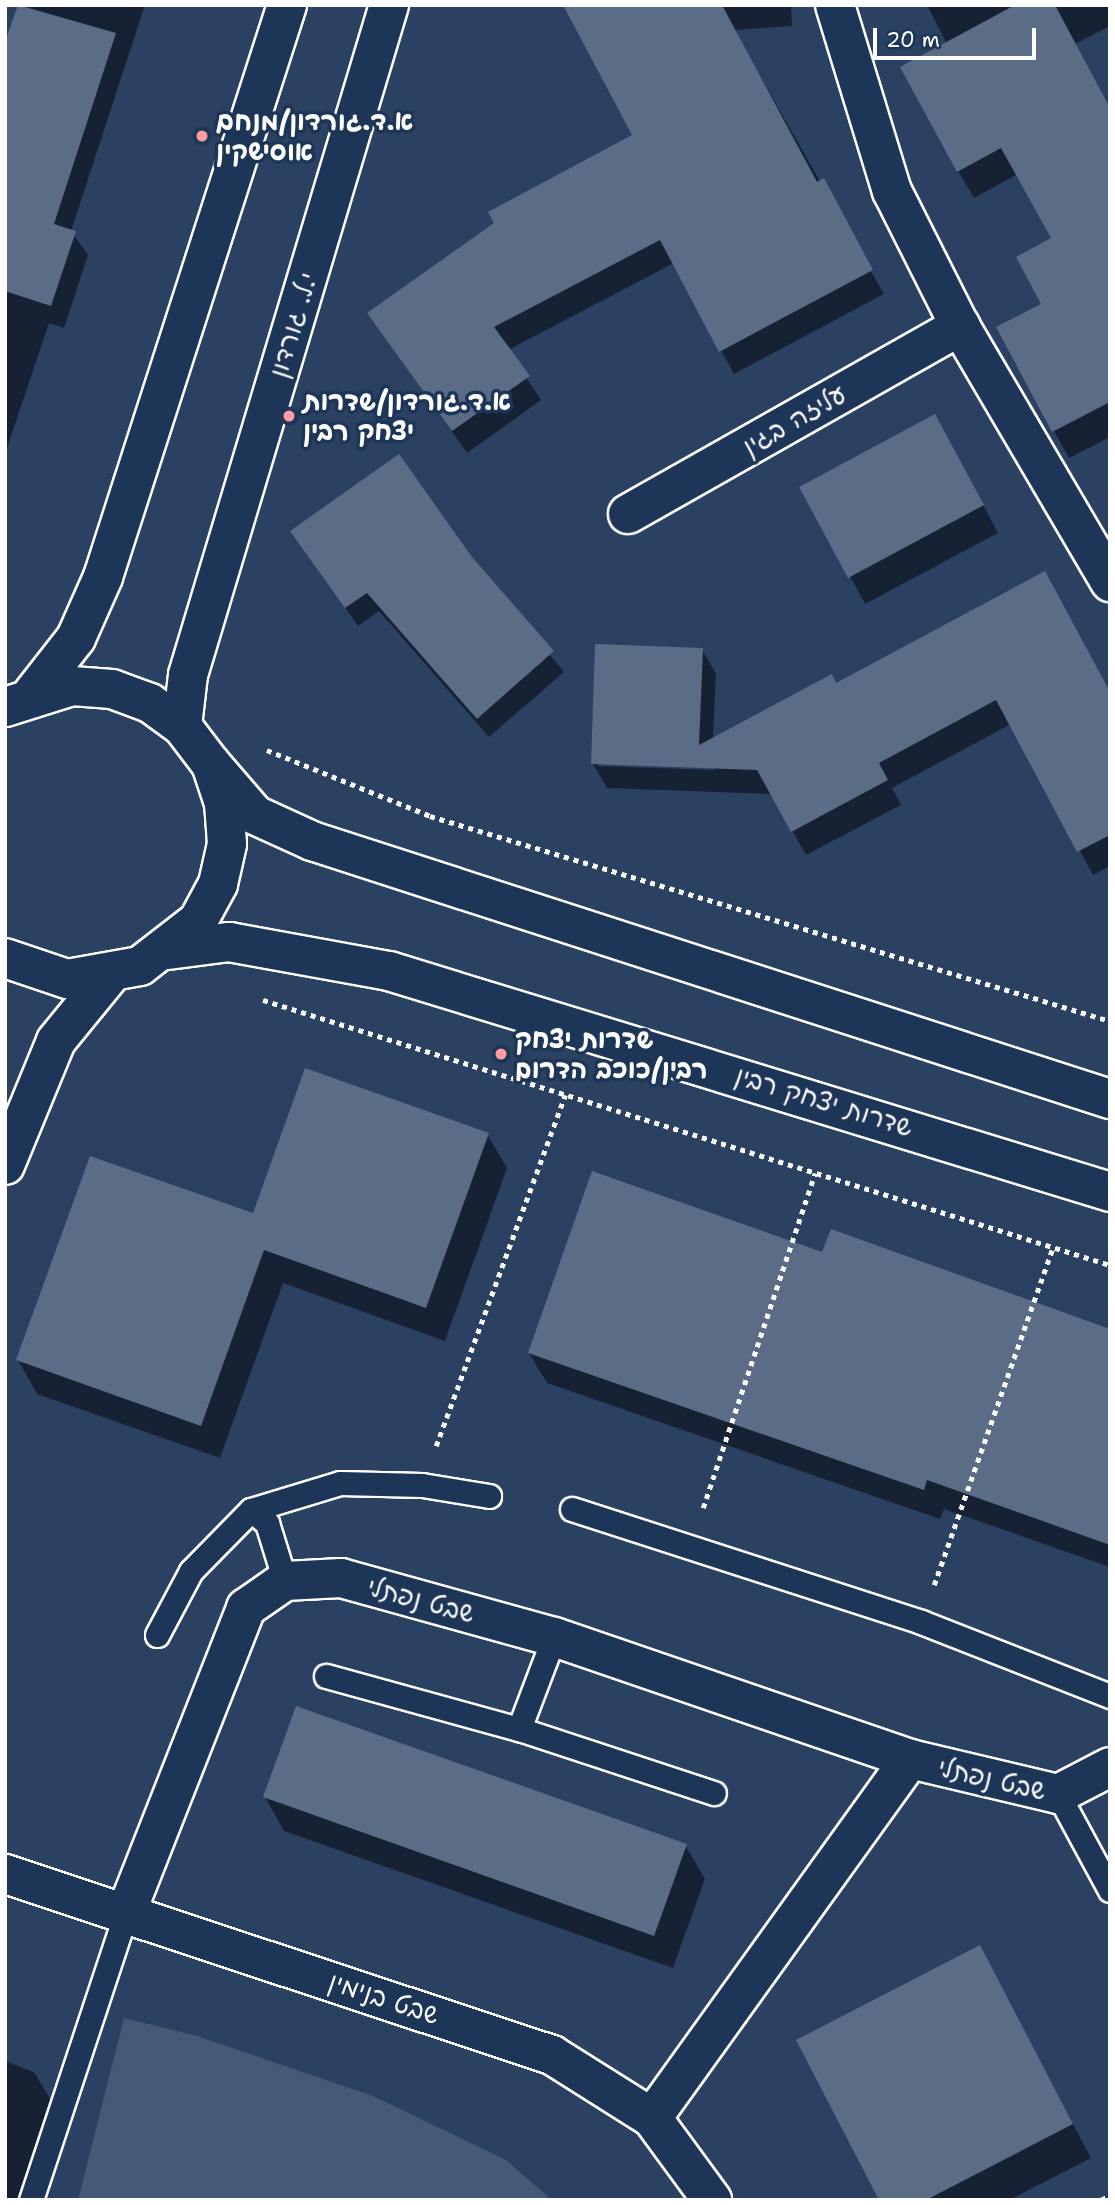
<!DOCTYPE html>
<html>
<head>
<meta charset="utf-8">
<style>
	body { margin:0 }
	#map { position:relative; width:1115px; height:2205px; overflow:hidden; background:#2a4161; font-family:"Shantell Sans","Playpen Sans Hebrew",sans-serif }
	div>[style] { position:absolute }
	.green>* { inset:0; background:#465975 }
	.shadow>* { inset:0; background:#0007 }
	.building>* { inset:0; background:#5b6c86 }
	.path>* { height:4.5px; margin-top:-2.25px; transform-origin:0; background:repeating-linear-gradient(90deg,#fff 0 5px,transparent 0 10px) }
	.roads { filter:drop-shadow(2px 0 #fff) drop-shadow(-2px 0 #fff) drop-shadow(0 2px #fff) drop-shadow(0 -2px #fff) }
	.lane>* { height:23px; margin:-11.5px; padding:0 11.5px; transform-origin:11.5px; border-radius:11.5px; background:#1d3557 }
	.street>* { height:38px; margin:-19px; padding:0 19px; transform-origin:19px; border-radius:19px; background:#1d3557 }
	.secondary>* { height:38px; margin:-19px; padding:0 19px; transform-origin:19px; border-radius:19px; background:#1d3557 }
	.dots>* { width:19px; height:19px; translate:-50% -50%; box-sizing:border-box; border:4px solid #1d3557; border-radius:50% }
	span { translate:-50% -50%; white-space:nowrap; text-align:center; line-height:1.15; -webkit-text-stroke:7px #1d3557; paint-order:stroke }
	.poi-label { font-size:26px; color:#fff; font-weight:700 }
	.left { translate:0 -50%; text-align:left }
	.street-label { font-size:26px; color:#fff }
	.frame { position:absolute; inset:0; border:7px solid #fff; pointer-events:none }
	.scale { position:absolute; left:873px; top:28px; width:163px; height:32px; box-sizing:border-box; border:4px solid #fff; border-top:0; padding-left:9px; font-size:21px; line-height:24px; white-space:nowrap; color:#fff; -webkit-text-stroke:5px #1d3557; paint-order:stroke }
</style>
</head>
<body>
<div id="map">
	<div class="green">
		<i style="clip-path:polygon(124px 2018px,197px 2036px,373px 2096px,506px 2160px,552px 2200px,78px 2200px)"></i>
	</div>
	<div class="shadow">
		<i style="clip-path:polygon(19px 5px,145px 5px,71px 231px,88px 255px,64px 328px,49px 323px,5px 454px,5px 46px)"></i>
		<i style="clip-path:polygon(579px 5px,791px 5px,792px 26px,734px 30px,884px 294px,734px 374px,674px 263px,508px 350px,541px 400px,467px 453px,370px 314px,635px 136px)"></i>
		<i style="clip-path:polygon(927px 5px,1110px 5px,1110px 26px,1075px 44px,1110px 109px,1110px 437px,1069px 458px,1054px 431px,1043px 305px,1053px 239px,1018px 174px,974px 198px,958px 171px,947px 44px)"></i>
		<i style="clip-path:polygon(950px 443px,998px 533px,865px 604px,802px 487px)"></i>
		<i style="clip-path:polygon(293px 531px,471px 558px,564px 672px,489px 737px,379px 611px,358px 626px)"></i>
		<i style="clip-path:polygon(evenodd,702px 649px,716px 674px,713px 739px,836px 685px,1110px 694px,1110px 866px,1093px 875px,1011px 724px,892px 788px,901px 805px,806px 855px,772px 794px,607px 788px,593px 764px,702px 649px,598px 763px,715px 767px,715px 770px,598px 766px,598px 763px)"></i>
		<i style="clip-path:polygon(487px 1134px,507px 1168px,445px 1341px,283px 1283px,220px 1458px,37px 1394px,18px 1360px,254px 1215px)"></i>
		<i style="clip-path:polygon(1110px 1330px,1110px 1567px,944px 1509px,940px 1519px,547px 1383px,529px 1353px)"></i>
		<i style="clip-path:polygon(265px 1797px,685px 1845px,705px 1879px,673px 1968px,284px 1831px)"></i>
		<i style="clip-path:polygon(980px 1948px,1091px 2158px,1009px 2200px,881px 2200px)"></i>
		<i style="clip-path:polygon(5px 2061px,34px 2072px,60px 2116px,30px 2200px,5px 2200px)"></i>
	</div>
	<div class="building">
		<i style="clip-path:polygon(18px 5px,116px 33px,54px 224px,76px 231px,51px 306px,5px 291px,5px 42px)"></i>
		<i style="clip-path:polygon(563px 5px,722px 5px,817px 182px,824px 178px,873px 270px,719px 352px,660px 240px,494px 327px,530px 376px,452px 431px,367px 313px,494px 223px,488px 212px,632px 135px)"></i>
		<i style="clip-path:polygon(1015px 5px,1055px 5px,1110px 108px,1110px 402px,1052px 432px,996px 327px,1041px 304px,1016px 257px,1051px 238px,1001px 148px,957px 172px,900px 67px)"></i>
		<i style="clip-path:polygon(935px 414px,984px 505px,848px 578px,799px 487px)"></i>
		<i style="clip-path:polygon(399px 454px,472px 557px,554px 651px,477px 719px,367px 593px,345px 608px,290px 531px)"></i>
		<i style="clip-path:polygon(1045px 571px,1110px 692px,1110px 835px,1077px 852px,996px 700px,879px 763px,888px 780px,791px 832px,757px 770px,591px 764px,595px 644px,703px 648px,699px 745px,832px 674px,836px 683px)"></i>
		<i style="clip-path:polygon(305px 1068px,489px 1133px,426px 1308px,264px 1250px,201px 1426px,16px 1360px,90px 1156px,253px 1213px)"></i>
		<i style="clip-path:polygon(592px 1171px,822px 1252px,831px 1229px,1110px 1329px,1110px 1545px,927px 1480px,924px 1490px,528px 1353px)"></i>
		<i style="clip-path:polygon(296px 1706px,687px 1844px,654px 1936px,263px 1797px)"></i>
		<i style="clip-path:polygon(980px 1945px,1073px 2124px,926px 2200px,879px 2200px,796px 2040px)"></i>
	</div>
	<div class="path">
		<i style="left:267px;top:750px;width:176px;rotate:22deg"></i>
		<i style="left:430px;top:816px;width:710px;rotate:16.78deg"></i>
		<i style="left:263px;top:1000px;width:887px;rotate:17.37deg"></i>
		<i style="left:436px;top:1446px;width:374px;rotate:-69.8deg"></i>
		<i style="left:703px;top:1508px;width:353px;rotate:-71.5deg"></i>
		<i style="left:934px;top:1585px;width:357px;rotate:-70.6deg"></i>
		<i style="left:1101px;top:2200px;width:10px;rotate:-29deg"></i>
	</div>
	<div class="roads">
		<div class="lane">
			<i style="left:572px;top:1509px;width:367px;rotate:17.9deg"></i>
			<i style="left:921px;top:1622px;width:203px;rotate:21.4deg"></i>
			<i style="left:251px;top:1510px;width:21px;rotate:39deg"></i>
			<i style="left:267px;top:1523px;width:61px;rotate:72.8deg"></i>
			<i style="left:157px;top:1635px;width:72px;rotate:-62deg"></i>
			<i style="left:191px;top:1571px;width:86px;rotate:-45.5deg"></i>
			<i style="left:251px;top:1510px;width:93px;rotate:-16.9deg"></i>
			<i style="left:340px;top:1483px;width:82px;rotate:1.4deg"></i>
			<i style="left:422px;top:1485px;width:68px;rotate:9.3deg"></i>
			<i style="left:326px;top:1676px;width:200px;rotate:15.4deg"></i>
			<i style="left:519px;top:1729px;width:205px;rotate:18.2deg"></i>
			<i style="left:519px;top:1729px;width:98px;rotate:-69.2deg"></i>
			<i style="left:1058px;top:1794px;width:109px;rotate:61.6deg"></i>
			<i style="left:31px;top:2200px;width:302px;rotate:-71.7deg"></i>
		</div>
		<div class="street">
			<i style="left:835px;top:5px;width:195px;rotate:73deg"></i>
			<i style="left:892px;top:191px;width:151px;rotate:63.3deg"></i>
			<i style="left:960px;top:326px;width:297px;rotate:59.6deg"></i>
			<i style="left:628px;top:514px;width:382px;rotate:-29.5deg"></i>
			<i style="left:5px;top:1874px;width:576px;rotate:18.31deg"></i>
			<i style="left:552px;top:2055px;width:118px;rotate:32.2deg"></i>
			<i style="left:652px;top:2118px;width:102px;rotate:53.8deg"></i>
			<i style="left:126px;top:1913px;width:328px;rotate:-68.5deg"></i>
			<i style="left:246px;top:1608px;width:47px;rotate:-34.7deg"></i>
			<i style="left:285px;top:1581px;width:56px;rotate:-3.1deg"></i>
			<i style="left:341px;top:1578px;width:221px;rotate:15.5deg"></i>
			<i style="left:554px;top:1637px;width:376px;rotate:18.9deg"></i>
			<i style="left:910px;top:1759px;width:152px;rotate:13.3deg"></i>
			<i style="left:1058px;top:1794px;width:59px;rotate:-27.4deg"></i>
			<i style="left:652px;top:2118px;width:442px;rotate:-54.3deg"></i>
		</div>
		<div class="secondary">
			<i style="left:33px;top:693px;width:70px;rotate:-52deg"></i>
			<i style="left:76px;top:638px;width:67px;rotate:-66.1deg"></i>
			<i style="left:103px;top:577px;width:601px;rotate:-72.17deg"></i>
			<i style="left:5px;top:707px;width:70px;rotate:-17.4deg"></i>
			<i style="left:72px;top:686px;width:40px;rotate:4.3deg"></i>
			<i style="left:112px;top:689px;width:40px;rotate:20.2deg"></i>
			<i style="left:150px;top:703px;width:39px;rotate:36deg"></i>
			<i style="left:182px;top:726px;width:48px;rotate:52.7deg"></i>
			<i style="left:211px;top:764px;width:41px;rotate:71.6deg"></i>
			<i style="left:224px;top:803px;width:41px;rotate:85.8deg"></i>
			<i style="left:227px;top:844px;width:41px;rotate:102.7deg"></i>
			<i style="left:218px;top:884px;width:42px;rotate:118.4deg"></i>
			<i style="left:198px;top:921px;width:73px;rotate:142.2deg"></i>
			<i style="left:140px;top:966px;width:74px;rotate:169.9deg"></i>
			<i style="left:67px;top:979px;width:65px;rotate:-161.3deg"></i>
			<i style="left:182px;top:726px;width:51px;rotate:-83.3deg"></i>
			<i style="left:188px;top:675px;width:700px;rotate:-73.3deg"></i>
			<i style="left:211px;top:764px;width:67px;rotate:49.2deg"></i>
			<i style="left:255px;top:815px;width:63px;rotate:24.5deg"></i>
			<i style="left:312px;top:841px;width:839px;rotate:17.92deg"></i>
			<i style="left:168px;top:950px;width:62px;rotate:-7.5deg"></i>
			<i style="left:229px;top:942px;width:163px;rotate:10.3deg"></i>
			<i style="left:389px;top:971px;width:754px;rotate:17.04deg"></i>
			<i style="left:5px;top:1165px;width:134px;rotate:-67.6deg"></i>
			<i style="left:56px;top:1041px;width:84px;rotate:-50.8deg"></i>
		</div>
	</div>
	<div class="dots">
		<i style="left:202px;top:136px;background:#ff9aa2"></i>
		<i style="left:289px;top:416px;background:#ff9aa2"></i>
		<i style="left:501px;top:1054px;background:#ff9aa2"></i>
	</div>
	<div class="poi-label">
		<span class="left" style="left:216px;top:136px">א.ד.גורדון/מנחם<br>אוסישקין</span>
		<span class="left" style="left:303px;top:416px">א.ד.גורדון/שדרות<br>יצחק רבין</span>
		<span class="left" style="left:515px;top:1054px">שדרות יצחק<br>רבין/כוכב הדרום</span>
	</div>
	<div class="street-label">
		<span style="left:293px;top:325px;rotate:-73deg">י.ל. גורדון</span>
		<span style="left:794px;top:420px;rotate:-30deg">עליזה בגין</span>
		<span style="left:824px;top:1101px;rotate:17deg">שדרות יצחק רבין</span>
		<span style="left:421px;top:1600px;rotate:15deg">שבט נפתלי</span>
		<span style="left:992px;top:1779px;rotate:13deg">שבט נפתלי</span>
		<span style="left:384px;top:1998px;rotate:18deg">שבט בנימין</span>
	</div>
	<div class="frame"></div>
	<div class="scale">20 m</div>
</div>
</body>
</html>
